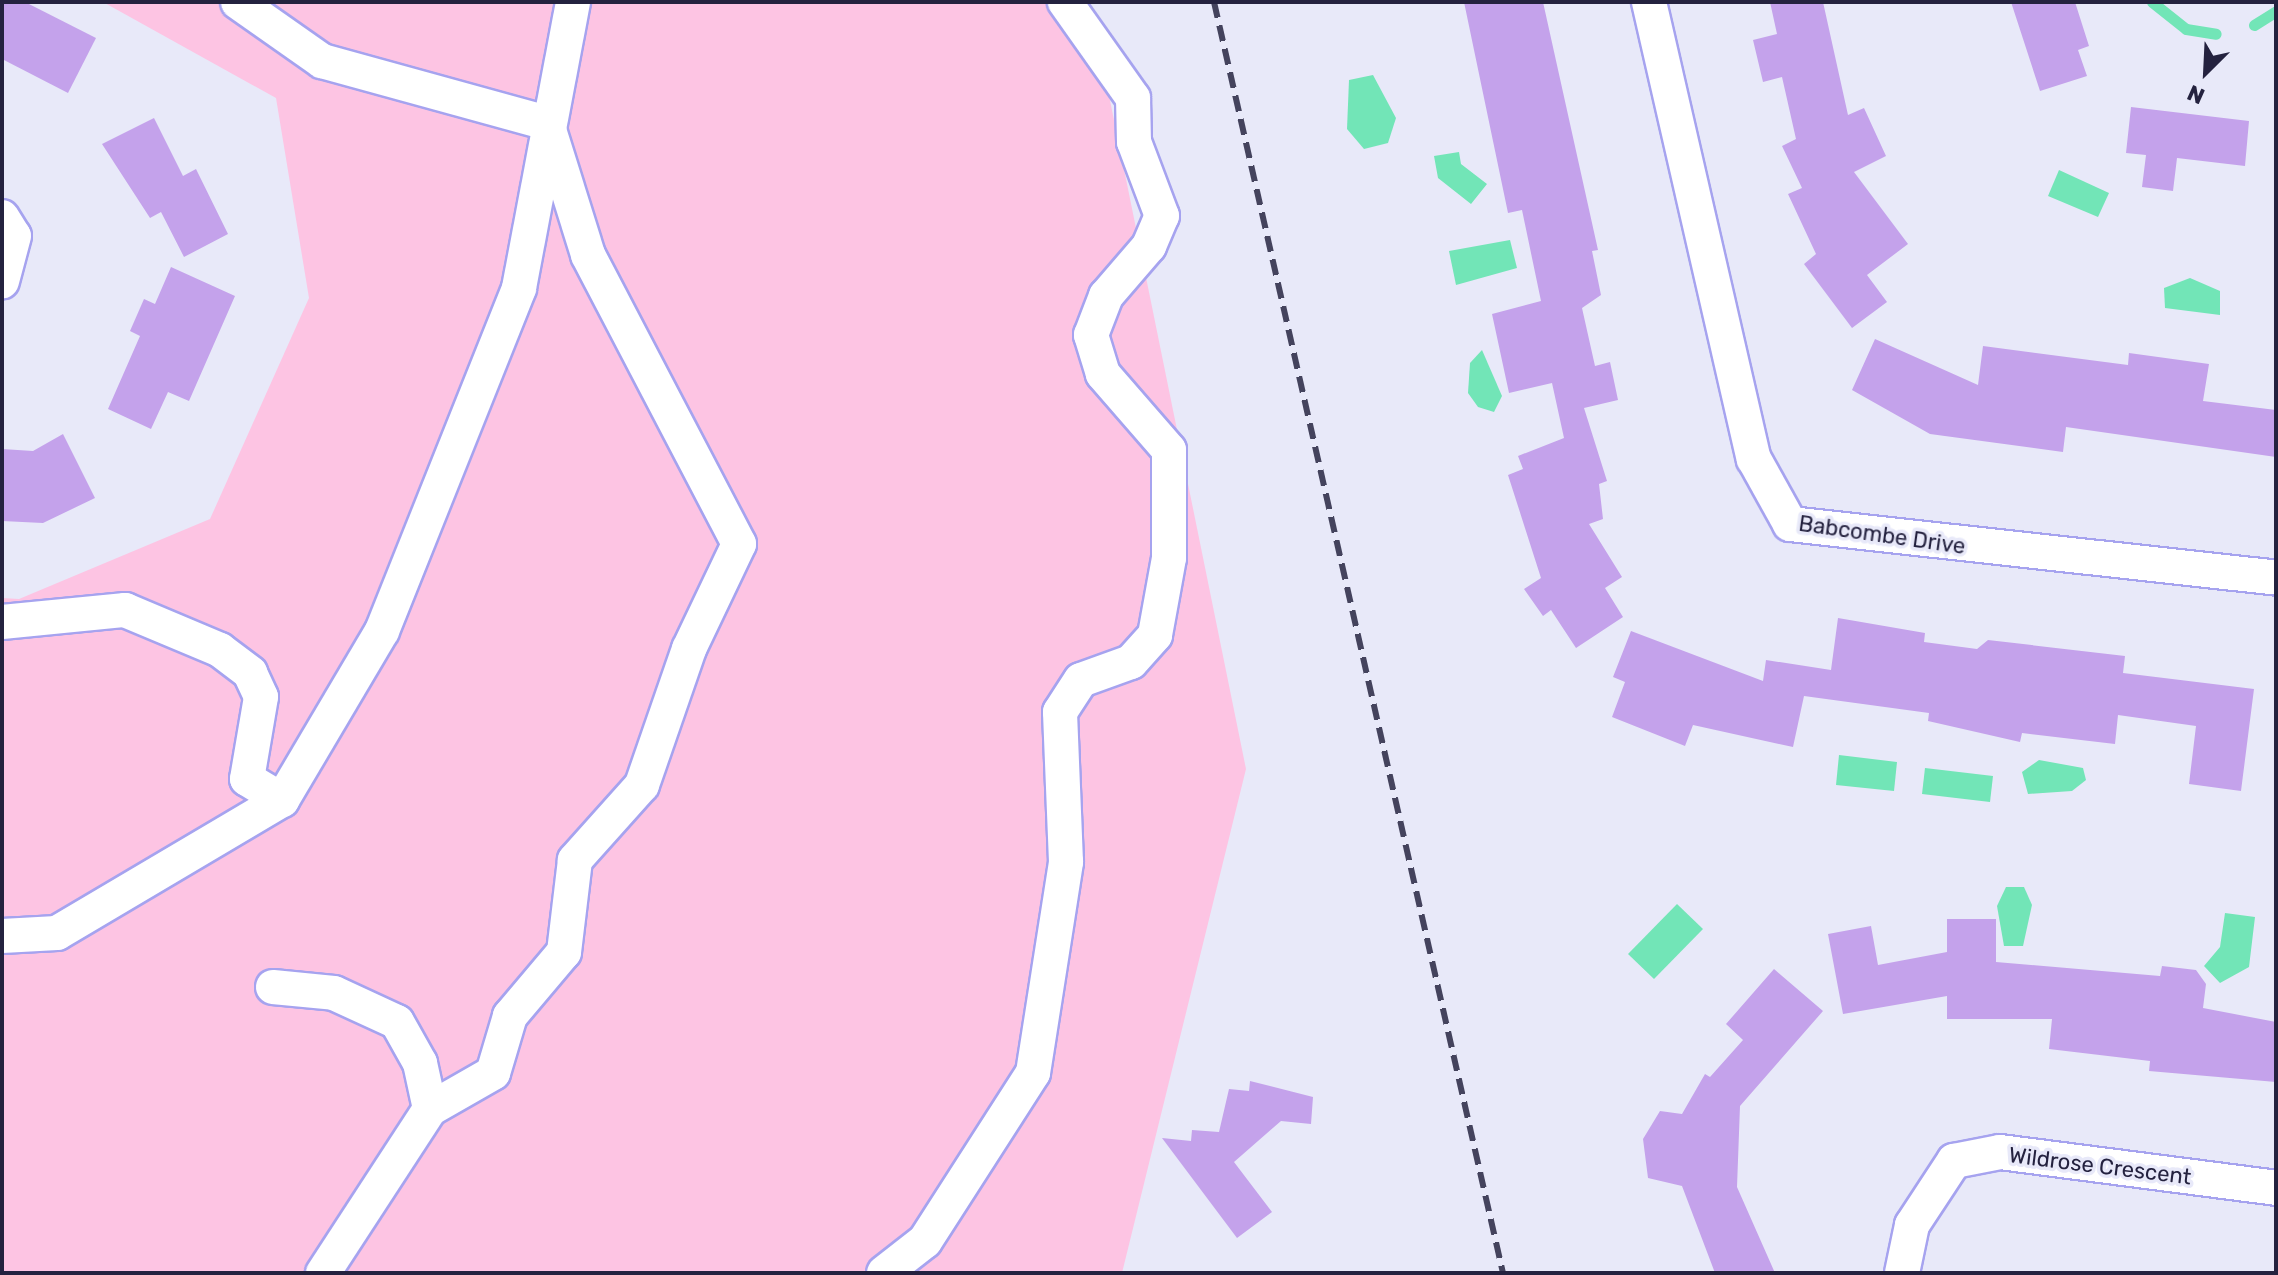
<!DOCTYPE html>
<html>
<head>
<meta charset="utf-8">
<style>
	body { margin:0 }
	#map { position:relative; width:2278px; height:1275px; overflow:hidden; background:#e8e9f9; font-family:Rubik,sans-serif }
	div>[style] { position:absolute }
	.green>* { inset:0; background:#fdc4e3 }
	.water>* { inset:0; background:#72e5b7 }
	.stream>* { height:11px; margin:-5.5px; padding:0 5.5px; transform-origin:5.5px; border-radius:5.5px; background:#72e5b7 }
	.building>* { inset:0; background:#c4a2eb }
	.roads { filter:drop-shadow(2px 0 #a6a3ef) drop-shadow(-2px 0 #a6a3ef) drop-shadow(0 2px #a6a3ef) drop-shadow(0 -2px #a6a3ef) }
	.minor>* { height:34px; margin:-17px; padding:0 17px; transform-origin:17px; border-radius:17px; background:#fff }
	.rail>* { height:6px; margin-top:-3px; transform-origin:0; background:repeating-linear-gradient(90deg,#44435d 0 16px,transparent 0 24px) }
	span { translate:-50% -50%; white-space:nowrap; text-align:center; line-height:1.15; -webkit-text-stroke:7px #e8e9f9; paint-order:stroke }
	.street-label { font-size:22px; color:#24223f }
	.frame { position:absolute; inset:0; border:4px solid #24223f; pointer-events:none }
	.north { position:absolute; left:2166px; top:32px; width:80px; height:80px; -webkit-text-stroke:6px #e8e9f9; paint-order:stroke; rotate:204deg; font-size:22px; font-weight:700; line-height:32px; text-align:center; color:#24223f }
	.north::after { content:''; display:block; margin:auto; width:28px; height:36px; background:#24223f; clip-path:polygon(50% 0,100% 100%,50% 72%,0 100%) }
</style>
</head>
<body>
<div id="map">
	<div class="green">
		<i style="clip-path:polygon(103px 2px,1090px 2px,1246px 769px,1122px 1273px,2px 1273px,2px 598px,19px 599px,210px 519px,309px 298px,276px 98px)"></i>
	</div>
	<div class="water">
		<i style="clip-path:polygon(1373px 75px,1396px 118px,1388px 143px,1364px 149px,1347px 129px,1349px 80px)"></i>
		<i style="clip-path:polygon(1459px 152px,1461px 164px,1487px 184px,1471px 204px,1438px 178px,1434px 156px)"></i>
		<i style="clip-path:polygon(2059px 170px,2109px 193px,2098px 217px,2048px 196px)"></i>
		<i style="clip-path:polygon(1510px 240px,1517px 268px,1456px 285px,1449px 251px)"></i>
		<i style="clip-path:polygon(2190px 278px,2220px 291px,2220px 315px,2165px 308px,2164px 288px)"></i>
		<i style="clip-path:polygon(1482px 350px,1502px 396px,1494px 412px,1478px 407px,1468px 393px,1470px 363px)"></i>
		<i style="clip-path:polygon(1839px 755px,1897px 762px,1894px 791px,1836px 785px)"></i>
		<i style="clip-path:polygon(2039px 760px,2083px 768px,2086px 780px,2072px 791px,2028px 794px,2022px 772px)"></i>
		<i style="clip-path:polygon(1925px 768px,1993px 776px,1990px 802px,1922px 794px)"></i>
		<i style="clip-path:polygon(2006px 887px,2024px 887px,2032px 905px,2023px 946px,2004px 946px,1997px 906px)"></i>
		<i style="clip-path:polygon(1677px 904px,1703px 929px,1654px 979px,1628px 954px)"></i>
		<i style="clip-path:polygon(2225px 913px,2255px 917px,2249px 967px,2220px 983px,2204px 966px,2220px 947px)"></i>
	</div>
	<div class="stream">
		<i style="left:2152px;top:2px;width:43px;rotate:38.5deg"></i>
		<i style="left:2186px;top:29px;width:30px;rotate:9deg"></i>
		<i style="left:2254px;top:25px;width:26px;rotate:-32deg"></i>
	</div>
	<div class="building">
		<i style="clip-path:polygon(2px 2px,25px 2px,96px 38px,68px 93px,2px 59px)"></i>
		<i style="clip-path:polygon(1464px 2px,1543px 2px,1598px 250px,1592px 251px,1601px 295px,1582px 308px,1595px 366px,1610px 362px,1618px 400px,1584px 408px,1607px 481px,1599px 484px,1603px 519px,1589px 524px,1622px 577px,1605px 588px,1623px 617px,1576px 648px,1551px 610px,1543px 616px,1524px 589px,1541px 578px,1508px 475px,1523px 469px,1518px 456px,1564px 438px,1552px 383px,1509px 393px,1492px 314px,1541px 301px,1522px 210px,1508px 213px)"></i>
		<i style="clip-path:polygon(1770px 2px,1823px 2px,1848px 115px,1864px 108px,1886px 156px,1854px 172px,1908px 244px,1867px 275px,1887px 302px,1852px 328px,1804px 264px,1816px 254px,1788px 194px,1802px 188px,1782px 146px,1796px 139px,1782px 77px,1763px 82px,1753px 40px,1777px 34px)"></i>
		<i style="clip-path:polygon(2011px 2px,2075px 2px,2089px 46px,2078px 50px,2087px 76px,2040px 91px)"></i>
		<i style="clip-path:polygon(2131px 107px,2249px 121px,2245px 166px,2177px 158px,2173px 191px,2142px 187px,2146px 155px,2126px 153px)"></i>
		<i style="clip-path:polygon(154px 118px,183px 176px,196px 169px,228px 234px,184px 257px,161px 212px,150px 218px,102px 144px)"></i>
		<i style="clip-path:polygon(171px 267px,235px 296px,189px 401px,168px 392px,151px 429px,108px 409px,140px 336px,130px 331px,144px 299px,155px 304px)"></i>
		<i style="clip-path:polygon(1875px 339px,1978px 385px,1983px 346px,2128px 365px,2129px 353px,2209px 364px,2203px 401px,2276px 410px,2276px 457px,2066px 427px,2063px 452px,1930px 434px,1852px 390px)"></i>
		<i style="clip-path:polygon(63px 434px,95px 498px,43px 523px,2px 521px,2px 449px,33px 451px)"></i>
		<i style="clip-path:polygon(1838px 618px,1925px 633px,1924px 642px,1977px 649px,1988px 640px,2125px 656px,2123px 673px,2254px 689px,2241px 791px,2189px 784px,2196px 726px,2118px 715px,2115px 744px,2022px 733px,2020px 742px,1928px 721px,1929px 713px,1804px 696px,1793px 747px,1693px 725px,1685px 746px,1612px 717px,1625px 682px,1613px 677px,1631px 631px,1763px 681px,1766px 660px,1831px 670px)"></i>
		<i style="clip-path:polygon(1947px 919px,1996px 919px,1996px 962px,2160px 976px,2162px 966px,2196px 970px,2206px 984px,2203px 1008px,2276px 1022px,2276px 1082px,2149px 1071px,2150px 1061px,2049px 1049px,2052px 1019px,1947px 1019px,1947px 996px,1843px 1014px,1828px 934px,1871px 926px,1878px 965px,1947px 952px)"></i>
		<i style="clip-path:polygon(1774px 969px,1823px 1011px,1740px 1106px,1737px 1187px,1775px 1273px,1715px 1273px,1682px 1186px,1648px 1178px,1643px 1139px,1660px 1111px,1682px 1114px,1705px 1074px,1710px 1077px,1743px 1040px,1726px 1024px)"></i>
		<i style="clip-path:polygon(1250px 1081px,1313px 1097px,1311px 1124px,1281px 1121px,1234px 1162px,1272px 1212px,1237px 1238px,1162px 1138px,1191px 1141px,1192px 1130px,1219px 1132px,1229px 1089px,1249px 1091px)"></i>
	</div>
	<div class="roads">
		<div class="minor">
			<i style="left:238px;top:2px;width:103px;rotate:35.1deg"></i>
			<i style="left:322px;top:61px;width:233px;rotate:15.4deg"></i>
			<i style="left:547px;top:123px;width:138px;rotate:72.7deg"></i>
			<i style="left:588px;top:255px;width:326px;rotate:62.4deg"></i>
			<i style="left:739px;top:544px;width:116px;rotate:115.5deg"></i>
			<i style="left:689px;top:649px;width:144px;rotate:109.1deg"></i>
			<i style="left:642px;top:785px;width:101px;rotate:131.8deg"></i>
			<i style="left:575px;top:860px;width:93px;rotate:96.8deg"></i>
			<i style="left:564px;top:952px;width:84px;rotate:130.2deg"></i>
			<i style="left:510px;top:1016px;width:59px;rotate:106.6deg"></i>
			<i style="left:493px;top:1073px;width:73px;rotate:150.3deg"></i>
			<i style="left:430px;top:1109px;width:196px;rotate:123.1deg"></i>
			<i style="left:1649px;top:2px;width:469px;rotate:77.1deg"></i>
			<i style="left:1754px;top:459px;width:74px;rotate:61deg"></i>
			<i style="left:1790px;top:524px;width:489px;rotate:6.3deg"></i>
			<i style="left:2px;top:217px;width:22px;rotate:58deg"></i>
			<i style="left:14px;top:236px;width:47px;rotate:104.9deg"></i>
			<i style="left:2px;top:622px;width:124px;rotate:-5.6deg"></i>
			<i style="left:125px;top:610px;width:103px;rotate:22.8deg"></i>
			<i style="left:220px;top:650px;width:38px;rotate:37deg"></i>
			<i style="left:250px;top:673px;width:26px;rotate:65deg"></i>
			<i style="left:261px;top:697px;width:83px;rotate:99.7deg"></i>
			<i style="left:247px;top:779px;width:41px;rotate:31deg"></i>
			<i style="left:2px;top:936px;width:55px;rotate:-3.1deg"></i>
			<i style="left:57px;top:933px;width:261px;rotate:-30.6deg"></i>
			<i style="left:282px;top:800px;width:196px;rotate:-59.4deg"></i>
			<i style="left:382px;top:631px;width:369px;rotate:-68.2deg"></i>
			<i style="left:519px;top:288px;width:291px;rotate:-79.3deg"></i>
			<i style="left:273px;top:987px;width:61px;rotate:5.6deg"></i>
			<i style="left:334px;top:993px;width:69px;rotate:24.7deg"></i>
			<i style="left:397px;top:1022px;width:47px;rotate:60.7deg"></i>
			<i style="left:420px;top:1063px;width:47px;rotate:77.7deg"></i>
			<i style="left:884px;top:1273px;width:52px;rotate:-38deg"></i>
			<i style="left:925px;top:1241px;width:200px;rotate:-57.3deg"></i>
			<i style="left:1033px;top:1073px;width:214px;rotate:-81.1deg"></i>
			<i style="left:1066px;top:862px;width:150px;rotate:-92.3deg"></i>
			<i style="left:1060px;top:712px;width:38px;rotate:-57deg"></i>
			<i style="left:1081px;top:680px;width:53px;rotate:-19.8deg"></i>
			<i style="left:1131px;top:662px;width:36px;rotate:-48deg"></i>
			<i style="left:1155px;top:635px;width:78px;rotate:-79.7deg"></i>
			<i style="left:1169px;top:558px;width:108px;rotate:-90deg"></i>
			<i style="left:1169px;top:450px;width:101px;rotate:-131deg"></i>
			<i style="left:1103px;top:374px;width:41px;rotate:-107.1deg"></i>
			<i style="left:1091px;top:335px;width:42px;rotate:-69deg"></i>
			<i style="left:1106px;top:296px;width:66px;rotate:-49.3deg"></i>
			<i style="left:1149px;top:246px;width:33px;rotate:-67deg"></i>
			<i style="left:1162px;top:216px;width:79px;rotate:-110.7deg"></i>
			<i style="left:1134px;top:142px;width:44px;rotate:-91.3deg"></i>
			<i style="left:1133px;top:98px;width:118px;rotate:-125.3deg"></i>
			<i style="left:1902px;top:1273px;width:49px;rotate:-78.2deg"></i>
			<i style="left:1912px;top:1225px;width:77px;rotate:-56.7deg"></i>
			<i style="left:1954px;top:1161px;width:47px;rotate:-11.1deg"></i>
			<i style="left:2000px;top:1152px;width:278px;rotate:7.4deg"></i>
		</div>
	</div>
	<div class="rail">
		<i style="left:1214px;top:2px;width:1303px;rotate:77.19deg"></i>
	</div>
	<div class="street-label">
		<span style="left:1882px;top:535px;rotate:8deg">Babcombe Drive</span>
		<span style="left:2100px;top:1166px;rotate:7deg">Wildrose Crescent</span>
	</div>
	<div class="frame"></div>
	<div class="north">N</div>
</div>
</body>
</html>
